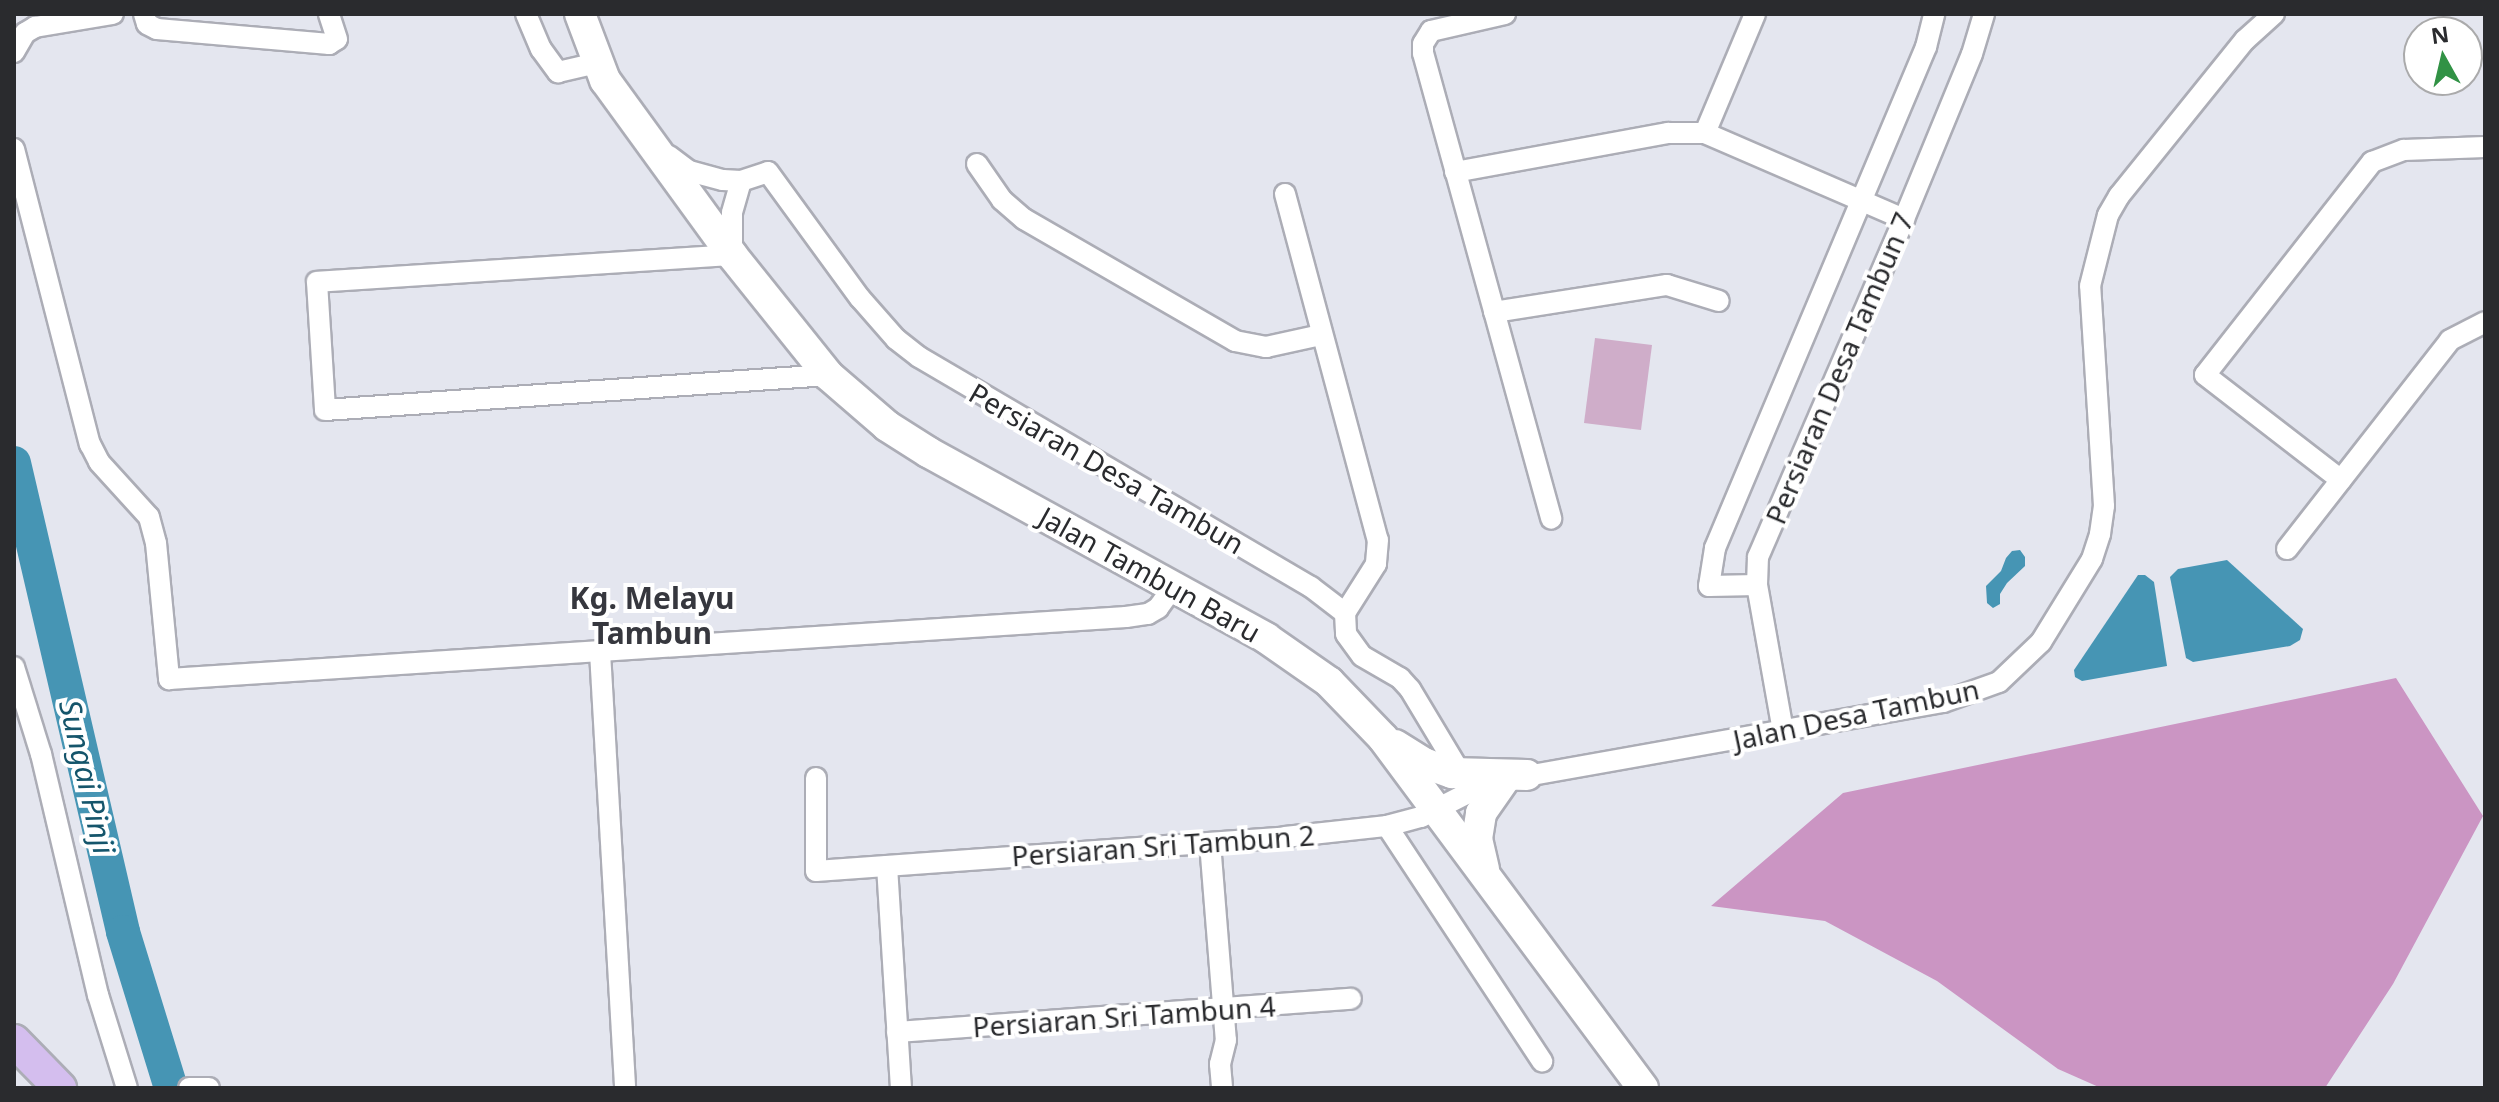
<!DOCTYPE html>
<html>
<head>
<meta charset="utf-8">
<style>
	body { margin:0 }
	#map { position:relative; width:2499px; height:1102px; overflow:hidden; background:#e4e6ef; font-family:"Noto Sans",sans-serif }
	div>[style] { position:absolute }
	.green>* { inset:0; background:#cfadc9 }
	.forest>* { inset:0; background:#cb95c3 }
	.water>* { inset:0; background:#4695b4 }
	.river>* { height:34px; margin:-17px; padding:0 17px; transform-origin:17px; border-radius:17px; background:#4695b4 }
	.roads { filter:drop-shadow(2px 0 #acadb6) drop-shadow(-2px 0 #acadb6) drop-shadow(0 2px #acadb6) drop-shadow(0 -2px #acadb6) }
	.street>* { height:20px; margin:-10px; padding:0 10px; transform-origin:10px; border-radius:10px; background:#fff }
	.secondary>* { height:30px; margin:-15px; padding:0 15px; transform-origin:15px; border-radius:15px; background:#fff }
	.primary>* { height:32px; margin:-16px; padding:0 16px; transform-origin:16px; border-radius:16px; background:#d4beee }
	span { translate:-50% -50%; white-space:nowrap; text-align:center; line-height:1.15; -webkit-text-stroke:8px #fff; paint-order:stroke }
	.street-label { font-size:28px; color:#2a2b2e }
	.neighbourhood-label { font-size:30px; color:#36373e; font-weight:700 }
	.water-label { font-size:30px; color:#15556b; font-style:italic }
	.frame { position:absolute; inset:0; border:16px solid #2a2b2e; pointer-events:none }
	.north { position:absolute; left:2403px; top:16px; width:80px; height:80px; box-sizing:border-box; background:#fff; border:2px solid #aaaaab; border-radius:50%; rotate:352deg; font-size:22px; font-weight:700; line-height:32px; text-align:center; color:#2a2b2e }
	.north::after { content:''; display:block; margin:auto; width:28px; height:36px; background:#319245; clip-path:polygon(50% 0,100% 100%,50% 72%,0 100%) }
</style>
</head>
<body>
<div id="map">
	<div class="green">
		<i style="clip-path:polygon(1595px 338px,1652px 345px,1641px 430px,1584px 423px)"></i>
	</div>
	<div class="forest">
		<i style="clip-path:polygon(2396px 678px,2483px 816px,2393px 984px,2325px 1088px,2101px 1088px,2058px 1069px,1937px 981px,1825px 921px,1711px 906px,1843px 793px)"></i>
	</div>
	<div class="water">
		<i style="clip-path:polygon(2020px 550px,2025px 557px,2025px 566px,2007px 583px,2000px 594px,2000px 604px,1993px 608px,1987px 603px,1986px 586px,2001px 571px,2006px 558px,2012px 551px)"></i>
		<i style="clip-path:polygon(2227px 560px,2303px 629px,2300px 640px,2290px 646px,2193px 662px,2186px 658px,2170px 577px,2178px 569px)"></i>
		<i style="clip-path:polygon(2138px 575px,2145px 575px,2154px 582px,2167px 666px,2082px 681px,2075px 677px,2074px 670px)"></i>
	</div>
	<div class="river">
		<i style="left:14px;top:463px;width:481px;rotate:76.9deg"></i>
		<i style="left:123px;top:932px;width:163px;rotate:72.9deg"></i>
	</div>
	<div class="roads">
		<div class="street">
			<i style="left:144px;top:14px;width:10px;rotate:73deg"></i>
			<i style="left:147px;top:24px;width:11px;rotate:27deg"></i>
			<i style="left:157px;top:29px;width:173px;rotate:5deg"></i>
			<i style="left:329px;top:44px;width:9px;rotate:-32deg"></i>
			<i style="left:337px;top:39px;width:26px;rotate:-108deg"></i>
			<i style="left:526px;top:14px;width:38px;rotate:67deg"></i>
			<i style="left:541px;top:49px;width:29px;rotate:54deg"></i>
			<i style="left:558px;top:72px;width:40px;rotate:-13deg"></i>
			<i style="left:1505px;top:14px;width:76px;rotate:167.1deg"></i>
			<i style="left:1431px;top:31px;width:15px;rotate:122deg"></i>
			<i style="left:1423px;top:44px;width:9px;rotate:90deg"></i>
			<i style="left:1423px;top:53px;width:483px;rotate:74.6deg"></i>
			<i style="left:14px;top:52px;width:22px;rotate:-60deg"></i>
			<i style="left:25px;top:33px;width:12px;rotate:-31deg"></i>
			<i style="left:35px;top:27px;width:79px;rotate:-9.5deg"></i>
			<i style="left:1705px;top:133px;width:129px;rotate:-67.2deg"></i>
			<i style="left:14px;top:149px;width:305px;rotate:75.6deg"></i>
			<i style="left:90px;top:444px;width:20px;rotate:63deg"></i>
			<i style="left:99px;top:462px;width:74px;rotate:47.7deg"></i>
			<i style="left:149px;top:517px;width:27px;rotate:75deg"></i>
			<i style="left:156px;top:543px;width:137px;rotate:84.5deg"></i>
			<i style="left:169px;top:679px;width:959px;rotate:-3.71deg"></i>
			<i style="left:1126px;top:617px;width:22px;rotate:-8deg"></i>
			<i style="left:1148px;top:614px;width:12px;rotate:-31deg"></i>
			<i style="left:1158px;top:608px;width:27px;rotate:-54deg"></i>
			<i style="left:669px;top:156px;width:25px;rotate:37deg"></i>
			<i style="left:689px;top:171px;width:35px;rotate:15deg"></i>
			<i style="left:723px;top:180px;width:18px;rotate:3deg"></i>
			<i style="left:741px;top:181px;width:28px;rotate:-18deg"></i>
			<i style="left:768px;top:172px;width:156px;rotate:53.9deg"></i>
			<i style="left:860px;top:298px;width:55px;rotate:48.7deg"></i>
			<i style="left:896px;top:339px;width:29px;rotate:38deg"></i>
			<i style="left:919px;top:357px;width:454px;rotate:30.4deg"></i>
			<i style="left:1311px;top:587px;width:43px;rotate:37.4deg"></i>
			<i style="left:977px;top:164px;width:44px;rotate:55.2deg"></i>
			<i style="left:1002px;top:200px;width:29px;rotate:41deg"></i>
			<i style="left:1024px;top:219px;width:244px;rotate:30deg"></i>
			<i style="left:1235px;top:341px;width:32px;rotate:11deg"></i>
			<i style="left:1266px;top:347px;width:56px;rotate:-12.3deg"></i>
			<i style="left:1455px;top:172px;width:217px;rotate:-10.4deg"></i>
			<i style="left:1668px;top:133px;width:37px"></i>
			<i style="left:1705px;top:133px;width:217px;rotate:23.4deg"></i>
			<i style="left:741px;top:181px;width:33px;rotate:106deg"></i>
			<i style="left:732px;top:213px;width:42px;rotate:90deg"></i>
			<i style="left:732px;top:255px;width:416px;rotate:176.3deg"></i>
			<i style="left:317px;top:282px;width:128px;rotate:86.4deg"></i>
			<i style="left:325px;top:410px;width:504px;rotate:-3.98deg"></i>
			<i style="left:1285px;top:194px;width:358px;rotate:75deg"></i>
			<i style="left:1378px;top:540px;width:24px;rotate:95deg"></i>
			<i style="left:1376px;top:564px;width:58px;rotate:122.3deg"></i>
			<i style="left:1345px;top:613px;width:21px;rotate:87deg"></i>
			<i style="left:1346px;top:634px;width:27px;rotate:54deg"></i>
			<i style="left:1362px;top:656px;width:44px;rotate:30.1deg"></i>
			<i style="left:1400px;top:678px;width:15px;rotate:48deg"></i>
			<i style="left:1410px;top:689px;width:99px;rotate:59deg"></i>
			<i style="left:1494px;top:312px;width:175px;rotate:-8.9deg"></i>
			<i style="left:1667px;top:285px;width:54px;rotate:17.1deg"></i>
			<i style="left:2341px;top:480px;width:172px;rotate:-142.3deg"></i>
			<i style="left:2205px;top:375px;width:271px;rotate:-51.9deg"></i>
			<i style="left:2372px;top:162px;width:34px;rotate:-21deg"></i>
			<i style="left:2404px;top:150px;width:81px;rotate:-2.1deg"></i>
			<i style="left:2287px;top:549px;width:265px;rotate:-52deg"></i>
			<i style="left:2450px;top:340px;width:39px;rotate:-27deg"></i>
			<i style="left:1757px;top:585px;width:48px;rotate:178.8deg"></i>
			<i style="left:1709px;top:586px;width:38px;rotate:-81deg"></i>
			<i style="left:1715px;top:548px;width:544px;rotate:-67.16deg"></i>
			<i style="left:1926px;top:47px;width:34px;rotate:-76deg"></i>
			<i style="left:600px;top:652px;width:437px;rotate:86.7deg"></i>
			<i style="left:14px;top:667px;width:91px;rotate:72.8deg"></i>
			<i style="left:41px;top:754px;width:248px;rotate:76.7deg"></i>
			<i style="left:98px;top:995px;width:97px;rotate:72.7deg"></i>
			<i style="left:1783px;top:731px;width:148px;rotate:-100.1deg"></i>
			<i style="left:1757px;top:585px;width:28px;rotate:-88deg"></i>
			<i style="left:1758px;top:557px;width:368px;rotate:-66.6deg"></i>
			<i style="left:1904px;top:219px;width:178px;rotate:-67.6deg"></i>
			<i style="left:1972px;top:54px;width:42px;rotate:-73.3deg"></i>
			<i style="left:816px;top:778px;width:93px;rotate:90deg"></i>
			<i style="left:816px;top:871px;width:470px;rotate:-4.1deg"></i>
			<i style="left:1285px;top:837px;width:103px;rotate:-6.2deg"></i>
			<i style="left:1387px;top:826px;width:35px;rotate:-15deg"></i>
			<i style="left:1421px;top:817px;width:55px;rotate:-27deg"></i>
			<i style="left:1470px;top:792px;width:36px;rotate:-19deg"></i>
			<i style="left:1504px;top:780px;width:446px;rotate:-10.1deg"></i>
			<i style="left:1943px;top:702px;width:59px;rotate:-19.7deg"></i>
			<i style="left:1999px;top:682px;width:58px;rotate:-43.6deg"></i>
			<i style="left:2041px;top:642px;width:97px;rotate:-58.4deg"></i>
			<i style="left:2092px;top:559px;width:26px;rotate:-72deg"></i>
			<i style="left:2100px;top:534px;width:28px;rotate:-82deg"></i>
			<i style="left:2104px;top:506px;width:220px;rotate:-93.6deg"></i>
			<i style="left:2090px;top:286px;width:73px;rotate:-75.8deg"></i>
			<i style="left:2108px;top:215px;width:22px;rotate:-60deg"></i>
			<i style="left:2119px;top:196px;width:201px;rotate:-51.1deg"></i>
			<i style="left:2245px;top:40px;width:39px;rotate:-42deg"></i>
			<i style="left:1387px;top:826px;width:282px;rotate:56.6deg"></i>
			<i style="left:1210px;top:843px;width:198px;rotate:85.4deg"></i>
			<i style="left:1226px;top:1040px;width:25px;rotate:104deg"></i>
			<i style="left:1220px;top:1064px;width:24px;rotate:85deg"></i>
			<i style="left:887px;top:866px;width:222px;rotate:86.4deg"></i>
			<i style="left:897px;top:1032px;width:455px;rotate:-4.2deg"></i>
			<i style="left:189px;top:1088px;width:20px"></i>
		</div>
		<div class="secondary">
			<i style="left:580px;top:14px;width:71px;rotate:69.3deg"></i>
			<i style="left:605px;top:80px;width:216px;rotate:54deg"></i>
			<i style="left:732px;top:255px;width:154px;rotate:51.3deg"></i>
			<i style="left:828px;top:375px;width:78px;rotate:40.8deg"></i>
			<i style="left:887px;top:426px;width:49px;rotate:32.4deg"></i>
			<i style="left:928px;top:452px;width:386px;rotate:28.8deg"></i>
			<i style="left:1266px;top:638px;width:77px;rotate:34.9deg"></i>
			<i style="left:1329px;top:682px;width:78px;rotate:46deg"></i>
			<i style="left:1383px;top:738px;width:436px;rotate:53.4deg"></i>
			<i style="left:1395px;top:745px;width:34px;rotate:32deg"></i>
			<i style="left:1424px;top:763px;width:30px;rotate:20deg"></i>
			<i style="left:1452px;top:773px;width:75px;rotate:1.5deg"></i>
			<i style="left:1484px;top:869px;width:31px;rotate:-103deg"></i>
			<i style="left:1477px;top:839px;width:26px;rotate:-81deg"></i>
			<i style="left:1481px;top:813px;width:40px;rotate:-55.1deg"></i>
		</div>
		<div class="primary">
			<i style="left:14px;top:1041px;width:66px;rotate:45.6deg"></i>
		</div>
	</div>
	<div class="street-label">
		<span style="left:1839px;top:368px;rotate:-67deg">Persiaran Desa Tambun 7</span>
		<span style="left:1107px;top:468px;rotate:30deg">Persiaran Desa Tambun</span>
		<span style="left:1150px;top:574px;rotate:29deg">Jalan Tambun Baru</span>
		<span style="left:1856px;top:714px;rotate:-12deg">Jalan Desa Tambun</span>
		<span style="left:1163px;top:845px;rotate:-4deg">Persiaran Sri Tambun 2</span>
		<span style="left:1124px;top:1016px;rotate:-4deg">Persiaran Sri Tambun 4</span>
	</div>
	<div class="neighbourhood-label">
		<span style="left:652px;top:615px">Kg. Melayu<br>Tambun</span>
	</div>
	<div class="water-label">
		<span style="left:87px;top:777px;rotate:77deg">Sungai Pinji</span>
	</div>
	<div class="frame"></div>
	<div class="north">N</div>
</div>
</body>
</html>
